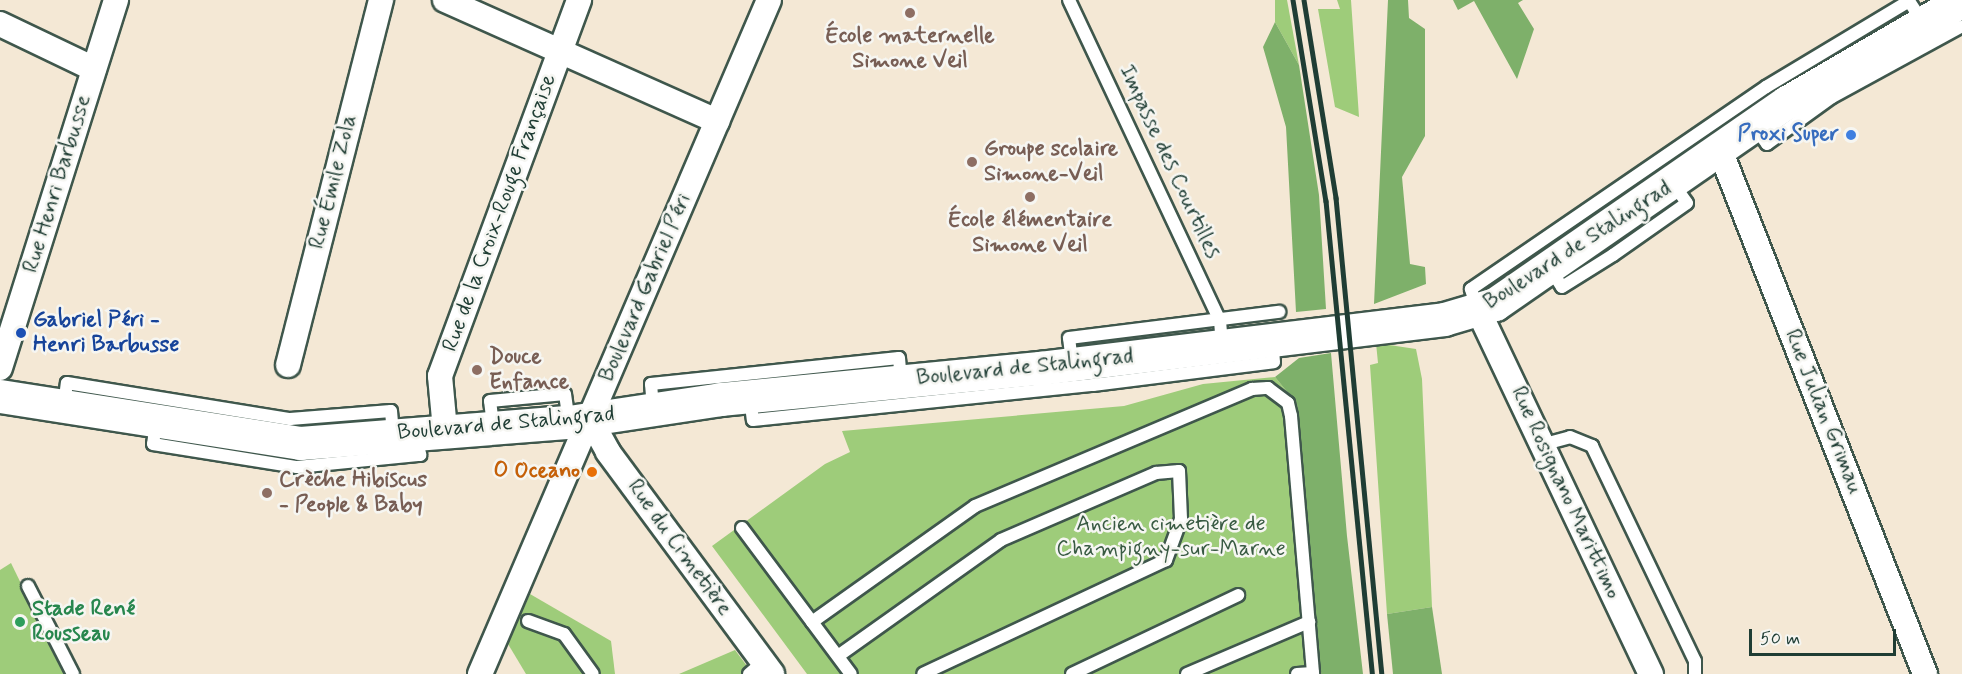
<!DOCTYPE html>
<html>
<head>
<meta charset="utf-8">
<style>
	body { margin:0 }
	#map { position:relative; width:1962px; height:674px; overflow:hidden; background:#f4e8d5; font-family:Mynerve,sans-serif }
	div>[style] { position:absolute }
	.green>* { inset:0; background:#9ecc7a }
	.forest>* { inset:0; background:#7eb06a }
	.roads { filter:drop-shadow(2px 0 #3f574c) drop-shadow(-2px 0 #3f574c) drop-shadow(0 2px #3f574c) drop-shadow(0 -2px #3f574c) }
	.service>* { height:12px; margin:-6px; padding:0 6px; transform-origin:6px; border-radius:6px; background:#fff }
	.minor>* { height:24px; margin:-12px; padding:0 12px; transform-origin:12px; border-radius:12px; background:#fff }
	.secondary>* { height:33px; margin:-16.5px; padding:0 16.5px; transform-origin:16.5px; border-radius:16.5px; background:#fff }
	.rail>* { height:4.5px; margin:-2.25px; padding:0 2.25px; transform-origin:2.25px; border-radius:2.25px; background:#1f3d34 }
	.dots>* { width:16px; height:16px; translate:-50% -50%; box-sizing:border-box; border:3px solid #f6f6f2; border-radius:50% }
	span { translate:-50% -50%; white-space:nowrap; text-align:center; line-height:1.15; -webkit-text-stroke:5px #f6f6f2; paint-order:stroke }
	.education-label { font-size:22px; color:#785e54; font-weight:700 }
	.left { translate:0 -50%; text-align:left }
	.shop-label { font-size:22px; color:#366cbe; font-weight:700 }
	.right { translate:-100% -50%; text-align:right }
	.street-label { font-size:22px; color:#1f3d34 }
	.transit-label { font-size:22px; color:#164399; font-weight:700 }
	.food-label { font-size:22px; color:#c56008; font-weight:700 }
	.park-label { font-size:22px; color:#385a42 }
	.leisure-label { font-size:22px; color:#27864d; font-weight:700 }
	.scale { position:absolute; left:1749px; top:629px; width:147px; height:27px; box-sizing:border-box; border:3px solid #1f3d34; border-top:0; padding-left:8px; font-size:18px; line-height:21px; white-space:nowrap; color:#1f3d34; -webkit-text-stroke:4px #f6f6f2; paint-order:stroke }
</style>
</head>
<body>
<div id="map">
	<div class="green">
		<i style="clip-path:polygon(1275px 0,1287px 0,1299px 65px,1275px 22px)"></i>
		<i style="clip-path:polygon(1337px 0,1351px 0,1359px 117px,1335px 107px,1318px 9px,1340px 9px)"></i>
		<i style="clip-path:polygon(1376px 343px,1416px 349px,1422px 379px,1432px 607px,1387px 614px,1370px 365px,1378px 363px)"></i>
		<i style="clip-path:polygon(1275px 377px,1297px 404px,1322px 674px,807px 674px,712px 546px,825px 464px,850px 452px,842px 431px,1124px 406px,1203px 384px)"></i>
		<i style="clip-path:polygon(11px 563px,65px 674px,0 674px,0 570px)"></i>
		<i style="clip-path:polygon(530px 594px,611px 641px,615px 674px,526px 674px,508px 644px)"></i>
		<i style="clip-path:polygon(735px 650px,753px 674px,679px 674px)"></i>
	</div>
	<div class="forest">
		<i style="clip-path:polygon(1388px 0,1408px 0,1409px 18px,1425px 29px,1425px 136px,1402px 177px,1410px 264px,1425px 267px,1426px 284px,1374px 304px)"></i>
		<i style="clip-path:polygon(1453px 0,1523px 0,1518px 3px,1534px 29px,1517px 79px,1474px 1px,1458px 10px)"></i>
		<i style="clip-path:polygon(1275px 22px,1299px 65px,1319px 195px,1326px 309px,1296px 312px,1286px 127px,1263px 47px)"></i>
		<i style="clip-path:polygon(1331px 353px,1347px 536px,1363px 674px,1322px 674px,1319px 667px,1297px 404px,1275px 377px,1299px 358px)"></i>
		<i style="clip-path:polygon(1432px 607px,1442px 674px,1393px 674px,1387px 614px)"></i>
	</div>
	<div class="roads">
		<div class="service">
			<i style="left:1069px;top:0;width:355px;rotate:64.8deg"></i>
			<i style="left:1220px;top:321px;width:22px;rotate:85deg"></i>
			<i style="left:1754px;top:126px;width:22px;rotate:54deg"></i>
			<i style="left:1767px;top:144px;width:80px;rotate:-35.9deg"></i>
			<i style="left:1832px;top:97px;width:148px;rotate:-28.6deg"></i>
			<i style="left:1550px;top:268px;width:22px;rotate:58deg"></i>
			<i style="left:1562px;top:287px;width:60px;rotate:-32.1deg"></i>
			<i style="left:1613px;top:255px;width:90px;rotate:-35.1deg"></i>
			<i style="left:1687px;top:203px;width:24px;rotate:-126deg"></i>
			<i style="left:1477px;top:308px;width:20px;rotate:-108deg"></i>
			<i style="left:1471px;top:289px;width:358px;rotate:-34.4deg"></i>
			<i style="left:1766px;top:87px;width:167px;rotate:-31deg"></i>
			<i style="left:1909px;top:1px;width:24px;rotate:57deg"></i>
			<i style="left:1072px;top:362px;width:24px;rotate:-97deg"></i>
			<i style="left:1069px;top:338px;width:212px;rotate:-7.1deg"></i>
			<i style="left:750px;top:397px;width:23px;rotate:83deg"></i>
			<i style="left:753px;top:420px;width:342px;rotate:-5.9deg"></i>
			<i style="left:1093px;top:385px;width:182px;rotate:-7.2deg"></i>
			<i style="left:1274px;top:362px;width:22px;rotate:-95deg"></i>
			<i style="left:64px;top:406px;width:23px;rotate:-83deg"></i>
			<i style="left:67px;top:383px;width:226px;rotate:9.2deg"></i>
			<i style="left:290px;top:419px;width:101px;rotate:-4.5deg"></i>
			<i style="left:391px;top:411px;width:22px;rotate:85deg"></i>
			<i style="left:653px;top:407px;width:23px;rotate:-95deg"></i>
			<i style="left:651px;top:384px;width:249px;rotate:-6deg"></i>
			<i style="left:899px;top:358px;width:23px;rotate:85deg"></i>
			<i style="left:156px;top:423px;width:21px;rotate:98deg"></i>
			<i style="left:153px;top:444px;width:146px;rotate:9.1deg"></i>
			<i style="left:297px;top:467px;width:124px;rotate:-5.6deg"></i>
			<i style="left:420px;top:455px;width:21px;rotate:-98deg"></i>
			<i style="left:493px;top:425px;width:24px;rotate:-97deg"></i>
			<i style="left:490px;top:401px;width:75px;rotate:-5.3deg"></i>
			<i style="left:565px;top:394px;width:27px;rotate:82deg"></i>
			<i style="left:1541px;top:445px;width:30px;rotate:-15deg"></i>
			<i style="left:1570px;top:437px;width:24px;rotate:22deg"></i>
			<i style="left:1592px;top:446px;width:238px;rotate:64.4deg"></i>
			<i style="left:1695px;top:661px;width:13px;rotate:90deg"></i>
			<i style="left:742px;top:528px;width:182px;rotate:53.3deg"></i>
			<i style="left:28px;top:586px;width:99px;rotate:62.9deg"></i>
			<i style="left:528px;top:621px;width:38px;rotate:20deg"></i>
			<i style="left:564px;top:634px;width:49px;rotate:54.1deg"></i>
			<i style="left:812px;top:622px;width:200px;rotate:-35.4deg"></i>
			<i style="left:975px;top:506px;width:301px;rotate:-22.9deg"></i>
			<i style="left:1252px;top:389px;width:16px;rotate:-4deg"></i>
			<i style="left:1268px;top:388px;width:25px;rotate:37deg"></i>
			<i style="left:1288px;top:403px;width:13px;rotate:77deg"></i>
			<i style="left:1291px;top:416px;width:259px;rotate:85.1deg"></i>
			<i style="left:838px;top:656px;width:200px;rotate:-35.4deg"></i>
			<i style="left:1001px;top:540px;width:169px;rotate:-23.4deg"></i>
			<i style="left:1156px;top:473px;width:23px;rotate:-5deg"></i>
			<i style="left:1179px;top:471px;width:48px;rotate:87.6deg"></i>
			<i style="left:1181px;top:519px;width:44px;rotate:110.1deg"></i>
			<i style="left:1166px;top:560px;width:268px;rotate:154.9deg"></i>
			<i style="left:749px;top:674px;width:18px;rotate:-41deg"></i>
			<i style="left:1072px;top:674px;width:184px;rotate:-25.4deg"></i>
			<i style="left:1187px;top:674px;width:133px;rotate:-23.1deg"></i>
			<i style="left:1297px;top:674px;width:16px;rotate:-4deg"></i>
		</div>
		<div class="minor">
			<i style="left:445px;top:0;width:298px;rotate:24deg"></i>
			<i style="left:0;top:24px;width:104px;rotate:25.6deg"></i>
			<i style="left:1720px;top:150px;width:563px;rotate:68.63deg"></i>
			<i style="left:1479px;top:312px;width:401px;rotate:64.6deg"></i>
			<i style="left:288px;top:365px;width:377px;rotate:-75.7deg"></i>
			<i style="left:0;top:368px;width:386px;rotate:-72.5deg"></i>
			<i style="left:590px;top:419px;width:38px;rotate:61deg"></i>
			<i style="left:608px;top:452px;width:276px;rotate:53.5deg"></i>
			<i style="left:445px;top:430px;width:54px;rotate:-95.3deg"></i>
			<i style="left:440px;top:376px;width:401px;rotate:-69.7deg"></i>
			<i style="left:480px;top:674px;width:733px;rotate:-66.79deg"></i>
		</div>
		<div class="secondary">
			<i style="left:0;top:396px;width:304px;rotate:8.9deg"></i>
			<i style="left:300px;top:443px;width:270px;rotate:-4.5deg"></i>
			<i style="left:569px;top:422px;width:154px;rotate:-8.6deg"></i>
			<i style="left:721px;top:399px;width:321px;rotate:-5.6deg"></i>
			<i style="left:1040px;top:368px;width:407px;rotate:-6.9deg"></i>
			<i style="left:1444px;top:319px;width:53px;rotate:-16.4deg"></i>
			<i style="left:1495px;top:304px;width:355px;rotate:-34.7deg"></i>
			<i style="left:1787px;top:102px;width:203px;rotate:-30.2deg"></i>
		</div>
	</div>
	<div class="rail">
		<i style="left:1293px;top:0;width:204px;rotate:80.7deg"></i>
		<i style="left:1326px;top:201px;width:475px;rotate:84.4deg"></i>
		<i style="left:1304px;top:0;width:201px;rotate:80.8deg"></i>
		<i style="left:1336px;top:198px;width:478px;rotate:84.5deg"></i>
	</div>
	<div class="dots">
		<i style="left:910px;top:13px;background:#8d6e63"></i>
		<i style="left:1851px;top:135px;background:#3f7fe0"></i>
		<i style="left:972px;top:162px;background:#8d6e63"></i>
		<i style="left:1030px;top:197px;background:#8d6e63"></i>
		<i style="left:21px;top:333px;background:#1a4fb4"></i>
		<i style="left:477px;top:370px;background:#8d6e63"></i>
		<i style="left:592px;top:472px;background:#e8710a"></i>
		<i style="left:267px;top:493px;background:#8d6e63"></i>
		<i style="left:20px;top:622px;background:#2e9e5b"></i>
	</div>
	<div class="education-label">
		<span style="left:910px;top:49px">École maternelle<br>Simone Veil</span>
		<span class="left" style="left:984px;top:162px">Groupe scolaire<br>Simone-Veil</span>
		<span style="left:1030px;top:233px">École élémentaire<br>Simone Veil</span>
		<span class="left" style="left:489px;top:370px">Douce<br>Enfance</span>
		<span class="left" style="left:279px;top:493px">Crèche Hibiscus<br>- People &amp; Baby</span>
	</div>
	<div class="shop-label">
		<span class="right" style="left:1839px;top:135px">Proxi Super</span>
	</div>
	<div class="street-label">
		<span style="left:1169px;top:162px;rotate:65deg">Impasse des Courtilles</span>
		<span style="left:334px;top:182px;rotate:-76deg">Rue Émile Zola</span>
		<span style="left:58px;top:184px;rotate:-73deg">Rue Henri Barbusse</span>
		<span style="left:500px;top:213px;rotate:-70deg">Rue de la Croix-Rouge Française</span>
		<span style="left:1578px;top:246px;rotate:-33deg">Boulevard de Stalingrad</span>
		<span style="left:646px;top:288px;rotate:-67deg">Boulevard Gabriel Péri</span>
		<span style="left:1025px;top:368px;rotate:-6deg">Boulevard de Stalingrad</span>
		<span style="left:1823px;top:412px;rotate:68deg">Rue Julian Grimau</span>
		<span style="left:506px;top:424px;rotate:-5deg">Boulevard de Stalingrad</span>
		<span style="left:1565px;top:493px;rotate:65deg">Rue Rosignano Marittimo</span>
		<span style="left:679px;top:548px;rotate:54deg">Rue du Cimetière</span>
	</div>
	<div class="transit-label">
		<span class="left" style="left:33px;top:333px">Gabriel Péri -<br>Henri Barbusse</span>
	</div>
	<div class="food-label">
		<span class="right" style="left:580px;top:472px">O Oceano</span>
	</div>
	<div class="park-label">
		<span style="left:1171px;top:537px">Ancien cimetière de<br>Champigny-sur-Marne</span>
	</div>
	<div class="leisure-label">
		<span class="left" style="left:32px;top:622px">Stade René<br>Rousseau</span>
	</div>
	<div class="scale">50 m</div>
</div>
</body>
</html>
